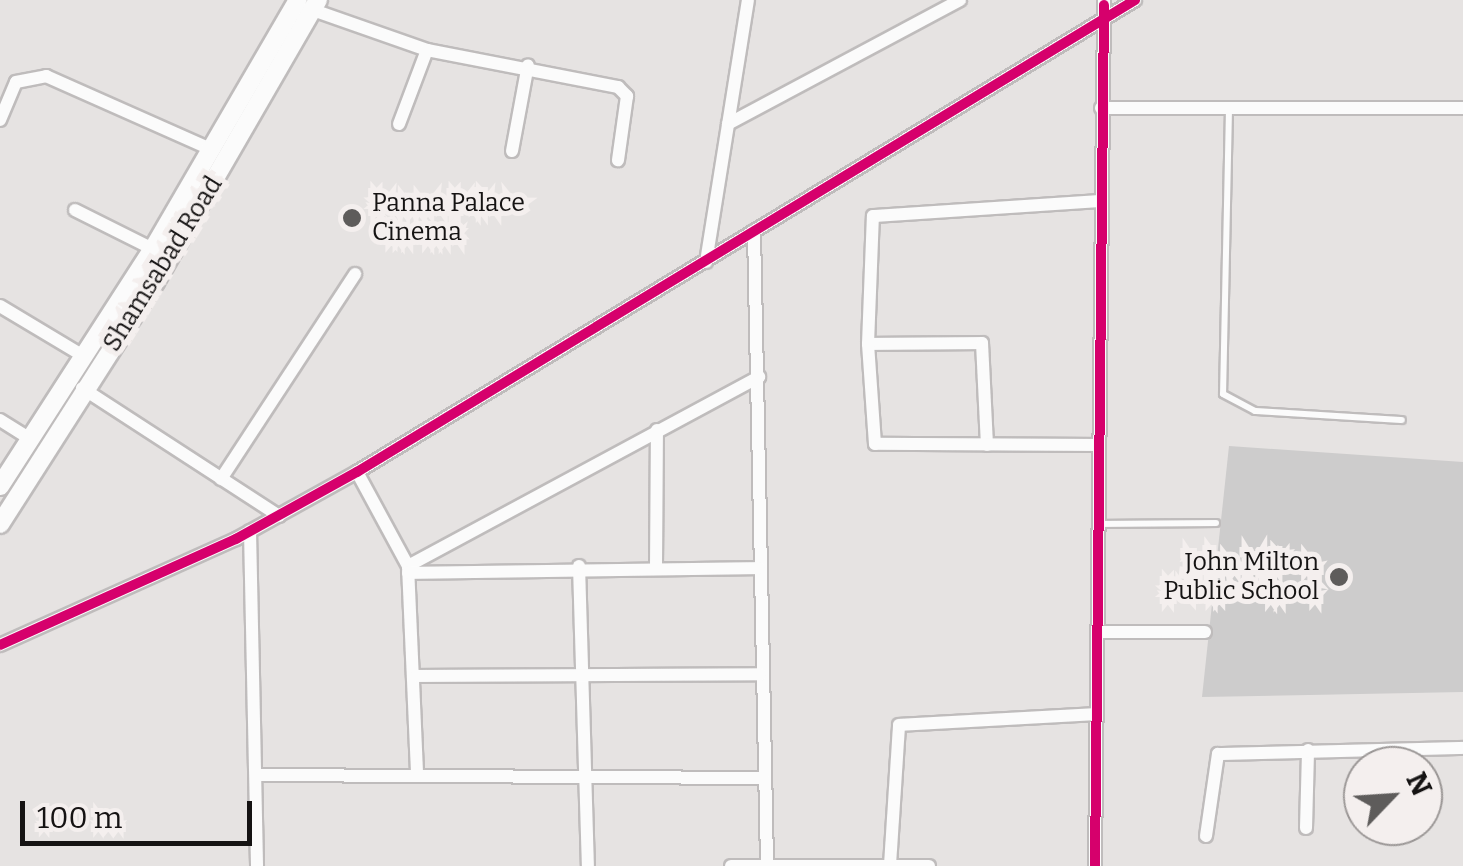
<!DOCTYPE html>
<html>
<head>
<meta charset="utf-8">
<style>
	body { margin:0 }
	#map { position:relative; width:1463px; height:866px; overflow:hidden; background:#e6e3e2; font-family:Bitter,serif }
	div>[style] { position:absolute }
	.building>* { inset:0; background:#cdcccc }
	.roads { filter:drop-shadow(2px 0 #bfbcbc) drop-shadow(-2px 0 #bfbcbc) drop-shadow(0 2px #bfbcbc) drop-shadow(0 -2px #bfbcbc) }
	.lane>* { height:6px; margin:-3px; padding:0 3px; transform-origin:3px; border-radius:3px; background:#fbfbfb }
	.street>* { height:12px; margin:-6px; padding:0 6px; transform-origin:6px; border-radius:6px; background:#fbfbfb }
	.secondary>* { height:18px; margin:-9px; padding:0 9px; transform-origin:9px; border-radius:9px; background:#fbfbfb }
	.cycleway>* { height:10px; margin:-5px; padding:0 5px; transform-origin:5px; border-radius:5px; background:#d6006c }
	.dots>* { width:28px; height:28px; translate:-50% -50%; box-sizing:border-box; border:5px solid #f4efee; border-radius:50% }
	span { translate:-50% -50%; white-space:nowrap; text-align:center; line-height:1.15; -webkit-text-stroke:10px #f4efee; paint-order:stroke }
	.poi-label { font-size:25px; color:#151313 }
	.left { translate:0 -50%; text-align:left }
	.right { translate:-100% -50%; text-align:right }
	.street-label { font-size:25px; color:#151313 }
	.north { position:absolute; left:1343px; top:746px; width:100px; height:100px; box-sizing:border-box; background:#f4efee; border:2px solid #9b9796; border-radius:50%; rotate:65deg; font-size:28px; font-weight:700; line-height:40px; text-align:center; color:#151313 }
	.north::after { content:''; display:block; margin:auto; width:35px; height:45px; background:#5e5c5b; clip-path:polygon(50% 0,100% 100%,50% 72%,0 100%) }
	.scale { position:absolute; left:20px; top:801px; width:232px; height:45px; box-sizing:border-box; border:5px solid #151313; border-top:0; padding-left:12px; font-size:30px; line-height:35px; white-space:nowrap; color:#151313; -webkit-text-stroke:8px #f4efee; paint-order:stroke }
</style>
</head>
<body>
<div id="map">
	<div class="building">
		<i style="clip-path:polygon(1229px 446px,1463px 462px,1463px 692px,1202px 697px)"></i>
	</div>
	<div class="roads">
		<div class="lane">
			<i style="left:1229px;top:109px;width:285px;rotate:91.2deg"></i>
			<i style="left:1223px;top:394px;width:36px;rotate:28deg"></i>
			<i style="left:1255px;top:411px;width:147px;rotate:3.5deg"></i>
			<i style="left:1098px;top:524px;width:118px;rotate:-0.5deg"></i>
		</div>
		<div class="street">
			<i style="left:313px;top:10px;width:121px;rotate:19.3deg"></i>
			<i style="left:427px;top:50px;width:195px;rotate:11deg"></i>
			<i style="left:618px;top:87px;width:13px;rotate:45deg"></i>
			<i style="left:627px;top:96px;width:65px;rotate:98deg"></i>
			<i style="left:1101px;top:108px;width:362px"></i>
			<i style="left:0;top:120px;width:41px;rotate:-67.2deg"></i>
			<i style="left:16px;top:82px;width:31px;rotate:-11deg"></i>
			<i style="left:46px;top:76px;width:183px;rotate:23.9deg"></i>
			<i style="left:399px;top:124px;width:79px;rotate:-69.3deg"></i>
			<i style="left:728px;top:124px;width:263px;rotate:-28.1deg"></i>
			<i style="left:512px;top:151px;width:87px;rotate:-79.5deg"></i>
			<i style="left:75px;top:210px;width:87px;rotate:26.6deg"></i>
			<i style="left:754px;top:231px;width:633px;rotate:88.82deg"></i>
			<i style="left:706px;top:262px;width:265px;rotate:-80.9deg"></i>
			<i style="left:0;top:306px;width:96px;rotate:30.9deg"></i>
			<i style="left:868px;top:344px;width:114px;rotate:-0.5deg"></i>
			<i style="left:982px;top:343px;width:102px;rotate:87.2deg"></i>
			<i style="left:82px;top:388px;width:235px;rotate:33deg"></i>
			<i style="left:0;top:420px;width:36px;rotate:32deg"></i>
			<i style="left:1097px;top:445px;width:222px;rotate:-179.7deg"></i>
			<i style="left:875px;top:444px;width:100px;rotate:-94deg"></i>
			<i style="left:868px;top:344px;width:128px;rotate:-87.8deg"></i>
			<i style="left:873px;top:216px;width:225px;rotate:-3.8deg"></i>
			<i style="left:357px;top:472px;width:107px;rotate:61.5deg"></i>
			<i style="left:408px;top:566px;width:210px;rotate:87.5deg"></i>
			<i style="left:221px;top:479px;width:245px;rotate:-56.8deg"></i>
			<i style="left:250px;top:531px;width:335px;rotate:88.8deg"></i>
			<i style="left:408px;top:566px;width:399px;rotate:-28.3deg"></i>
			<i style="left:579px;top:566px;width:300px;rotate:88.3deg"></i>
			<i style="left:656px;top:567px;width:137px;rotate:-89.6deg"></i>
			<i style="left:408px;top:573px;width:351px;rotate:-0.8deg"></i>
			<i style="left:1097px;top:632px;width:108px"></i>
			<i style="left:0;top:645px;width:259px;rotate:-24.2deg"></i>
			<i style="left:236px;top:539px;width:138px;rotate:-29deg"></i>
			<i style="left:357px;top:472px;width:910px;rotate:-31.24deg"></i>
			<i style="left:417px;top:676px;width:343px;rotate:-0.3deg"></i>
			<i style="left:258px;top:775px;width:505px;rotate:0.34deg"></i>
			<i style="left:1306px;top:828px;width:78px;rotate:-88.5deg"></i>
			<i style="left:1206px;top:836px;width:83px;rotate:-81.7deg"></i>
			<i style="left:1218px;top:754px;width:245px;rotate:-1.4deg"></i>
			<i style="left:890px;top:865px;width:140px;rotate:-86.3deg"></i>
			<i style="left:899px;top:725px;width:197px;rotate:-3.2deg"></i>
			<i style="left:731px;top:866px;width:198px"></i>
			<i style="left:1095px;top:866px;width:866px;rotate:-89.4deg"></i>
		</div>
		<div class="secondary">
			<i style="left:0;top:486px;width:282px;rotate:-57.2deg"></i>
			<i style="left:153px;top:249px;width:288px;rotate:-59.8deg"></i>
			<i style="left:0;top:524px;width:287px;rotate:-57.4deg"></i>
			<i style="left:155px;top:282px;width:326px;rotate:-60deg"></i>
		</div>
	</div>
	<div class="cycleway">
		<i style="left:0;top:645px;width:259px;rotate:-24.2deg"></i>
		<i style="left:236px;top:539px;width:138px;rotate:-29deg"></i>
		<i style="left:357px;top:472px;width:910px;rotate:-31.24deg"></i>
		<i style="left:1095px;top:866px;width:861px;rotate:-89.4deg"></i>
	</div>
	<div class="dots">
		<i style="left:352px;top:218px;background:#5e5c5b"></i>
		<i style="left:1339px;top:577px;background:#5e5c5b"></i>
	</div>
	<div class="poi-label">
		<span class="left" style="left:372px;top:218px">Panna Palace<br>Cinema</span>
		<span class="right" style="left:1319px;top:577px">John Milton<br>Public School</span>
	</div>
	<div class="street-label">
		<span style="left:163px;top:264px;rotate:-58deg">Shamsabad Road</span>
	</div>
	<div class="north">N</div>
	<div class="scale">100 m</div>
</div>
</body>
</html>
